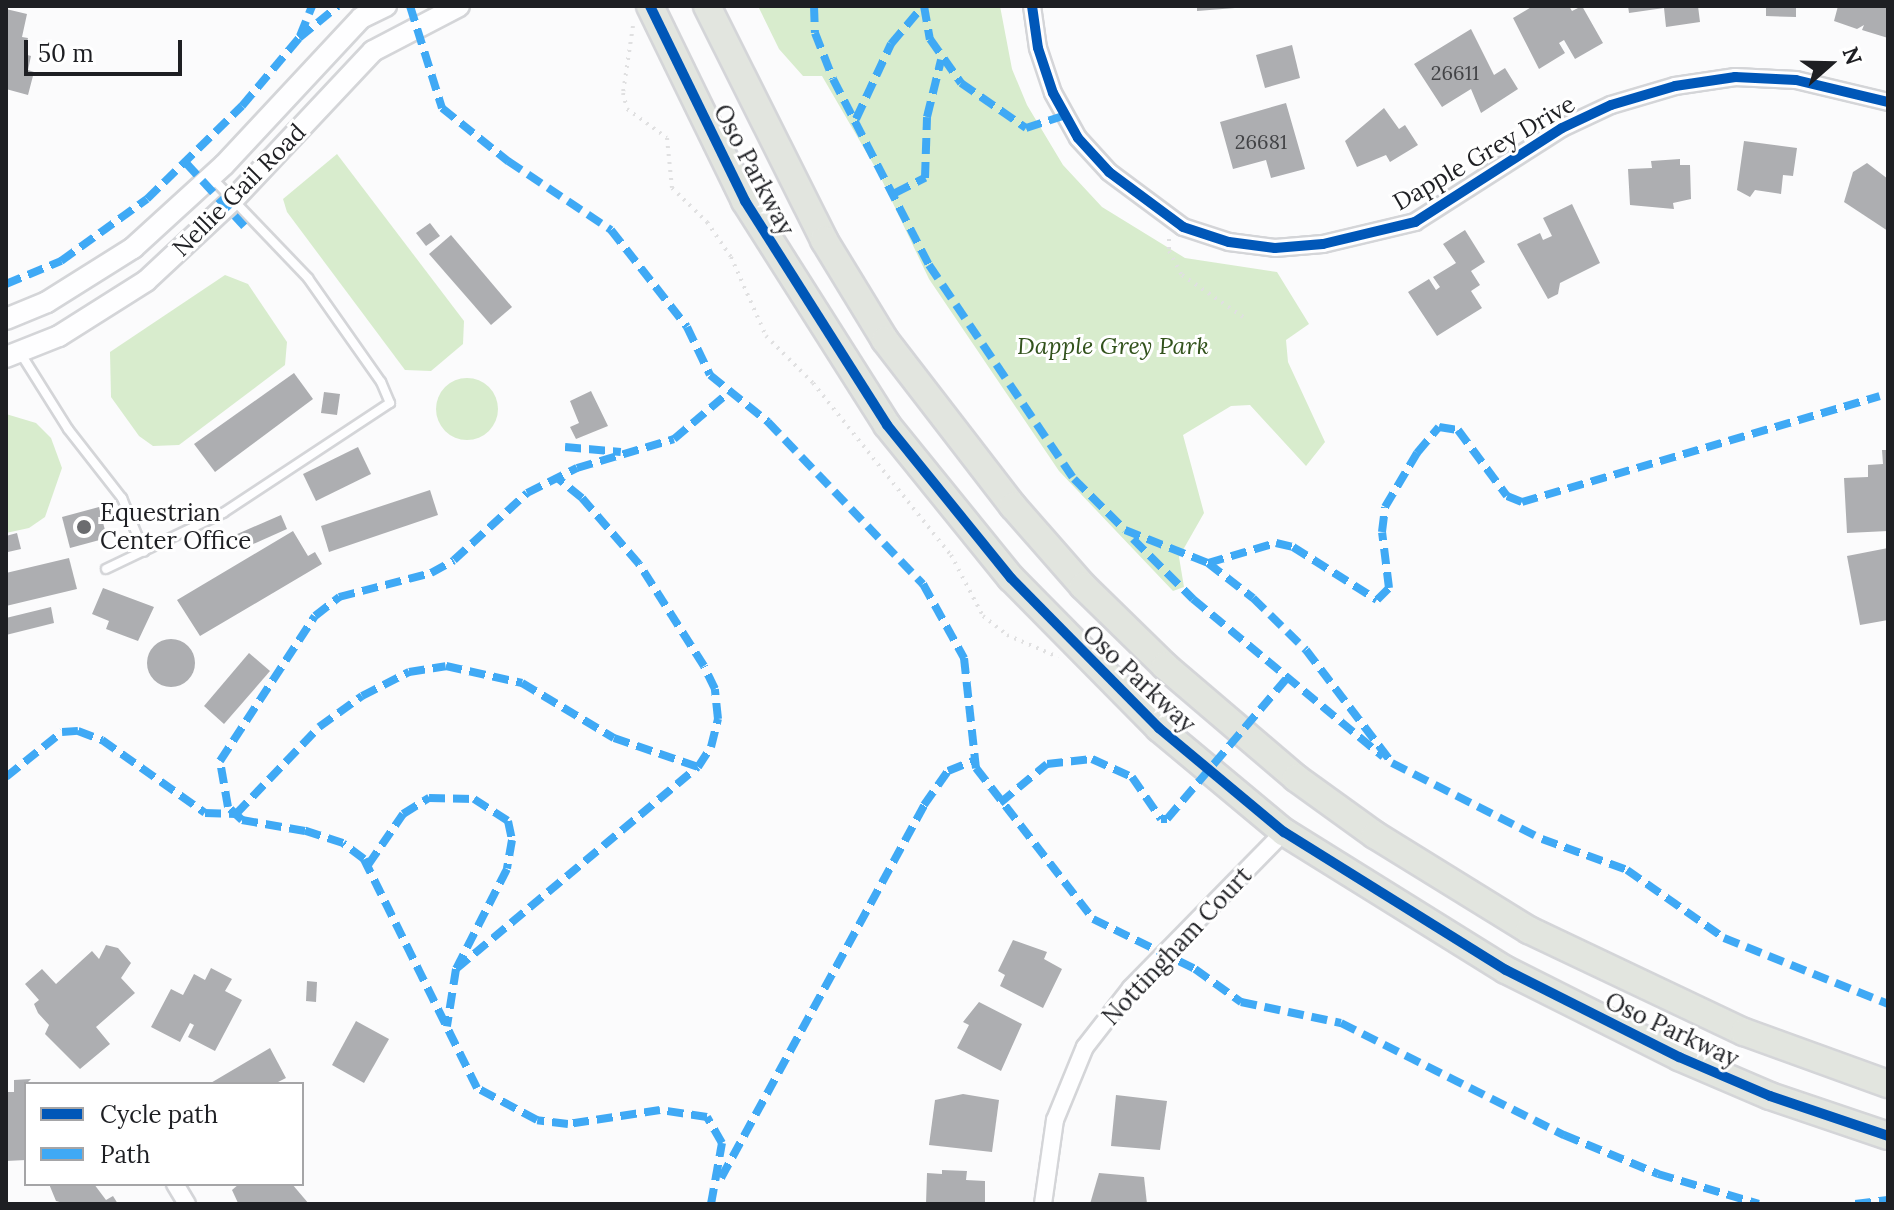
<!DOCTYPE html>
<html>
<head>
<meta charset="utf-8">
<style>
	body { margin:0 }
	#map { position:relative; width:1894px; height:1210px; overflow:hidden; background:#fbfbfc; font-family:Lora,serif }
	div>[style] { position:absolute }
	.green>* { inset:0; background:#d8eccd }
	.round { border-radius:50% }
	.building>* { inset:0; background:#adaeb1 }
	.path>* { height:4px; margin-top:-2px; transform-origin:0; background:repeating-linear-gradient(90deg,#e0e0e1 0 2px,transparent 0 8px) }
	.roads { filter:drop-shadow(2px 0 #d4d5d8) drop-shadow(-2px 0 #d4d5d8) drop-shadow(0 2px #d4d5d8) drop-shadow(0 -2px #d4d5d8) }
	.service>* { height:8px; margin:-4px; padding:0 4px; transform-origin:4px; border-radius:4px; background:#fefeff }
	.minor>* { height:16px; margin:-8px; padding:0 8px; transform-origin:8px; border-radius:8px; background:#fefeff }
	.tertiary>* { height:20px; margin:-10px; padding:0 10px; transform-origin:10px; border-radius:10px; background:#fefeff }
	.primary>* { height:26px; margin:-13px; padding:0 13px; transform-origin:13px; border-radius:13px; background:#e2e5df }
	.quiet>* { height:8px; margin-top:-4px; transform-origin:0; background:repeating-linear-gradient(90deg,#3fa9f5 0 16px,transparent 0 24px) }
	.cycleway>* { height:10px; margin:-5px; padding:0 5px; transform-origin:5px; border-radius:5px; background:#0057b8 }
	.dots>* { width:22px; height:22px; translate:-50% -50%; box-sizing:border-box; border:4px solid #fff; border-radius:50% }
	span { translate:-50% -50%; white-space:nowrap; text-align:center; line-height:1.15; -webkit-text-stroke:6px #fff; paint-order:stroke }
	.number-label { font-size:20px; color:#424346 }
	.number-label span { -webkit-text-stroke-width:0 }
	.street-label { font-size:24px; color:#1e1f23 }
	.park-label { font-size:24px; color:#32521c; font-style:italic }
	.poi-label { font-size:24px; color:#1e1f23 }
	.left { translate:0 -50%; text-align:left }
	.frame { position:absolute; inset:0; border:8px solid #1e1f23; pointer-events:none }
	.legend { position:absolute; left:24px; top:1082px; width:280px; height:104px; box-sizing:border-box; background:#fff; border:2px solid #a5a5a7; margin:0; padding:10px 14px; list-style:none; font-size:24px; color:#1e1f23 }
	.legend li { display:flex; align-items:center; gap:16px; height:40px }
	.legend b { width:40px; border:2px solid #a5a5a7 }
	.north { position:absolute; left:1790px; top:24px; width:80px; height:80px; -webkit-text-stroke:6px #fff; paint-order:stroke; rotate:70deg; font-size:22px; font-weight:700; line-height:32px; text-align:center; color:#1e1f23 }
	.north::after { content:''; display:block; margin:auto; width:28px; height:36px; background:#1e1f23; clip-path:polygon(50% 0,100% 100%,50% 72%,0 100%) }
	.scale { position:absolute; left:24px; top:40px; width:158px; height:36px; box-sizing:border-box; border:4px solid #1e1f23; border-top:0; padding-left:10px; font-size:24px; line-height:28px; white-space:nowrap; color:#1e1f23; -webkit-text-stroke:6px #fff; paint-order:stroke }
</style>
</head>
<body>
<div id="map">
	<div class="green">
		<i style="clip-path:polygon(758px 6px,1000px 6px,1012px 69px,1027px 105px,1063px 165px,1102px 207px,1185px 258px,1277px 272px,1309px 324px,1286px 340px,1288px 362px,1325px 442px,1306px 466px,1250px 405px,1231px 406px,1183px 435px,1204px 513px,1179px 557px,1184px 587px,1173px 591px,1059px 471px,929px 279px,879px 174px,822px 76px,803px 76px,779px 49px)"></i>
		<i style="clip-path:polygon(337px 154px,464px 321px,463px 344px,431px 371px,405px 370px,287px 212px,283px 199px)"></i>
		<i style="clip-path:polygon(225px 275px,248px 284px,287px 342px,285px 365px,179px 445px,153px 446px,139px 436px,111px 397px,110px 352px)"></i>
		<i class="round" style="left:436px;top:378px;width:62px;height:62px"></i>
		<i style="clip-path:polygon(6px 414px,36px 423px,51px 438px,62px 468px,45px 517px,29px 528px,6px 533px)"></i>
	</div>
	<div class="building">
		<i style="clip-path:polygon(1197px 6px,1234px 6px,1235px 8px,1197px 11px)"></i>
		<i style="clip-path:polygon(1533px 6px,1569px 6px,1572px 11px,1582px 6px,1603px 43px,1575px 59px,1564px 40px,1559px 43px,1565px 53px,1539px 69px,1513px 18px)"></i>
		<i style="clip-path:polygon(1628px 6px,1698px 6px,1700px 22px,1666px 27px,1664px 8px,1629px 13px)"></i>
		<i style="clip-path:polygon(1766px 6px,1796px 6px,1796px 17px,1766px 16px)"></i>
		<i style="clip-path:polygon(1838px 6px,1888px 6px,1888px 38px,1862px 30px,1864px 25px,1857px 29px,1834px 21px)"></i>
		<i style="clip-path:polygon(6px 9px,27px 14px,22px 37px,28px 38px,24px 54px,31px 56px,28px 70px,34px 72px,28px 95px,6px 89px)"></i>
		<i style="clip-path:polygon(1471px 29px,1494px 75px,1505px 68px,1518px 89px,1481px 113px,1471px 89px,1442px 107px,1414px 64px)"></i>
		<i style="clip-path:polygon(1292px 45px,1300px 78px,1265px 88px,1256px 55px)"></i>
		<i style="clip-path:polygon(1286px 103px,1305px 169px,1271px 178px,1266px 160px,1233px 169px,1220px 122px)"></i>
		<i style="clip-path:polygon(1384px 108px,1399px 129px,1405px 125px,1418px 145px,1390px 162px,1386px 155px,1357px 167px,1345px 141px)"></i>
		<i style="clip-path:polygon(1744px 141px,1797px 148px,1793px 176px,1783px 175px,1781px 194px,1755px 190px,1750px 197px,1737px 190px)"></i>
		<i style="clip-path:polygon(1680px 159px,1680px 165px,1690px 165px,1691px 199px,1673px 203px,1674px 209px,1630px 205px,1628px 169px,1652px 168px,1651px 161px)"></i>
		<i style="clip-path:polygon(1867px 163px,1888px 179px,1888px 231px,1844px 202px,1853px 172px)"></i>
		<i style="clip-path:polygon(1572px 204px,1600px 263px,1560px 283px,1558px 294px,1548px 299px,1517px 244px,1540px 233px,1543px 240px,1552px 236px,1543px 218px)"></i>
		<i style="clip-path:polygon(430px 223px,440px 236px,426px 246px,416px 233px)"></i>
		<i style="clip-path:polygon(1465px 230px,1485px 262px,1471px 271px,1480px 285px,1471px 291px,1482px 308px,1437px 336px,1408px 292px,1429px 279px,1436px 290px,1440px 287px,1433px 277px,1456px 263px,1443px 244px)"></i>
		<i style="clip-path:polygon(451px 235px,512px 307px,491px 325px,429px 254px)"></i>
		<i style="clip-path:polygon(294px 373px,313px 399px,215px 472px,194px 444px)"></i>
		<i style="clip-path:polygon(591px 391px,608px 426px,576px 439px,570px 427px,579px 423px,570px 401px)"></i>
		<i style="clip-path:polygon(324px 392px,340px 394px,337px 415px,321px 413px)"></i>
		<i style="clip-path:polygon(358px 447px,371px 474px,316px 501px,303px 474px)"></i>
		<i style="clip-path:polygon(1882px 450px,1888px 450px,1888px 531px,1847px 533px,1844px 478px,1868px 477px,1868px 465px,1883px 464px)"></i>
		<i style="clip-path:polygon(430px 490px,438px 515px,329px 552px,321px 526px)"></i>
		<i style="clip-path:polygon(99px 507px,107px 538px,70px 548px,62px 517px)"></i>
		<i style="clip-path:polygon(281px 515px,287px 529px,242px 549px,235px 535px)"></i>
		<i style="clip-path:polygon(293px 531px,308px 556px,315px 552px,322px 564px,200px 636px,177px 600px)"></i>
		<i style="clip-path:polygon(17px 533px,21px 549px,8px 552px,6px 536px)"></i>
		<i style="clip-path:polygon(1888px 548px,1888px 620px,1860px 625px,1847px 556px)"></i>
		<i style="clip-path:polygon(69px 558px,77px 589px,6px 606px,6px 573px)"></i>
		<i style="clip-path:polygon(103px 588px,154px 607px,138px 641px,106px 629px,109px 621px,92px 614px)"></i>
		<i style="clip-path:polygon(51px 607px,54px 623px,6px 635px,6px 618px)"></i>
		<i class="round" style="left:147px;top:639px;width:48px;height:48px"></i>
		<i style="clip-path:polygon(249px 653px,270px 671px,224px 724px,204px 706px)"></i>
		<i style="clip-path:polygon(1013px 940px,1047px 952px,1044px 959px,1062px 969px,1043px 1008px,1000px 986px,1005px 975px,998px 971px)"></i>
		<i style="clip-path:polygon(106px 945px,118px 948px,131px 963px,121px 978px,135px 993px,96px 1027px,110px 1044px,80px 1069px,45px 1034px,49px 1025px,38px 1013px,34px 1004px,39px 1000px,25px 984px,42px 969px,56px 984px,92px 951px,99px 959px)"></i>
		<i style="clip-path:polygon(211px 968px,232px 979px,225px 991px,242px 1000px,215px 1051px,188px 1037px,194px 1025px,190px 1023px,180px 1042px,151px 1027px,171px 989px,183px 995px,194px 974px,205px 980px)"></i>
		<i style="clip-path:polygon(307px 981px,317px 982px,316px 1002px,306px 1001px)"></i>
		<i style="clip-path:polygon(979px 1002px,1022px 1024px,1001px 1071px,957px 1048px,969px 1025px,963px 1022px)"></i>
		<i style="clip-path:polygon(356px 1021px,389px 1039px,364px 1083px,332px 1065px)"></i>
		<i style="clip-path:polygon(270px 1048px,286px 1078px,274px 1084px,209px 1084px)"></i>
		<i style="clip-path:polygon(31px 1079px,26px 1084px,26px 1160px,6px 1161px,6px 1092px,14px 1092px,14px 1080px)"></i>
		<i style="clip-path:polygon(963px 1094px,999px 1100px,992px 1152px,929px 1145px,935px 1100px)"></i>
		<i style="clip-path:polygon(1116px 1095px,1167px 1101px,1160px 1150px,1111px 1146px)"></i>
		<i style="clip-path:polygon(942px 1170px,967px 1171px,966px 1180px,985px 1181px,985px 1204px,926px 1204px,927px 1173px,942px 1174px)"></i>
		<i style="clip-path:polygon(1099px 1173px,1144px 1177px,1147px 1204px,1090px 1204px)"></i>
		<i style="clip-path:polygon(49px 1184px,94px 1184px,106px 1200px,113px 1196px,118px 1204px,67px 1204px,56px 1201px)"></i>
		<i style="clip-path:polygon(239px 1184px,292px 1184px,309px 1204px,238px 1203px,232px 1190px)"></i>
	</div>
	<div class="path">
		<i style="left:633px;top:26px;width:68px;rotate:98.5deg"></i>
		<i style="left:623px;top:93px;width:16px;rotate:76deg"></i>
		<i style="left:627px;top:109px;width:49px;rotate:35.9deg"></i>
		<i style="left:667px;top:138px;width:50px;rotate:84.3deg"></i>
		<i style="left:672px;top:188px;width:49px;rotate:44.2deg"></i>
		<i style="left:707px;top:222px;width:42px;rotate:55.6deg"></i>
		<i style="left:731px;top:257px;width:86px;rotate:66.1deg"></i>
		<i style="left:766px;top:336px;width:66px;rotate:45deg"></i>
		<i style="left:813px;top:383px;width:221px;rotate:51.3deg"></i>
		<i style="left:951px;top:555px;width:69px;rotate:62.3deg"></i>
		<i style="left:983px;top:616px;width:31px;rotate:38deg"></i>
		<i style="left:1007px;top:635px;width:56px;rotate:23.3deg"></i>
		<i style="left:1169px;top:239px;width:12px;rotate:90deg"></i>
		<i style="left:1169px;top:251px;width:27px;rotate:62deg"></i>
		<i style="left:1182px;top:275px;width:74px;rotate:34.5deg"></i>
	</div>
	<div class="roads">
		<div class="service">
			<i style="left:21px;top:354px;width:89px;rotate:57.9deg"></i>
			<i style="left:68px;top:429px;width:88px;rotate:52deg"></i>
			<i style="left:122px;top:498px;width:58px;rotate:67.8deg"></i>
			<i style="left:106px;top:569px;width:130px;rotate:-25.6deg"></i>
			<i style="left:223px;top:513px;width:200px;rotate:-33.4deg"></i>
			<i style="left:390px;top:403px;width:23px;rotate:-113deg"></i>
			<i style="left:381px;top:382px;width:127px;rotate:-125.1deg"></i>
			<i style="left:308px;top:278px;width:140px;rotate:-133.8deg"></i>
		</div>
		<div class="minor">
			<i style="left:1032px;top:6px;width:42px;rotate:81.9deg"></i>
			<i style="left:1038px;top:48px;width:47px;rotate:71.6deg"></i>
			<i style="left:1053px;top:93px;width:51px;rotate:60.9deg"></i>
			<i style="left:1078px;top:138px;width:46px;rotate:47.6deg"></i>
			<i style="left:1109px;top:172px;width:92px;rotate:36.6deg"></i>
			<i style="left:1183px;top:227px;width:48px;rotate:18.1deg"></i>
			<i style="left:1229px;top:242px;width:46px;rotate:7.4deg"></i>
			<i style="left:1275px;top:248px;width:48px;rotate:-4.8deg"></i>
			<i style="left:1323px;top:244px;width:95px;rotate:-13.4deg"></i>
			<i style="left:1415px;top:222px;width:174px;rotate:-32.6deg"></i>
			<i style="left:1562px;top:128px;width:54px;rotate:-25.1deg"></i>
			<i style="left:1611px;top:105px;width:67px;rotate:-16.5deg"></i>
			<i style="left:1675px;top:86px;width:61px;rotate:-8.5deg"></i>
			<i style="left:1735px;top:77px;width:61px;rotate:2.8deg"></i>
			<i style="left:1796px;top:80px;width:95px;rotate:13.4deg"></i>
			<i style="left:175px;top:1184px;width:23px;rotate:59deg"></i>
			<i style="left:1043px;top:1204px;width:85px;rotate:-81.9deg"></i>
			<i style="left:1055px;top:1120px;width:79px;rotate:-67.7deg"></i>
			<i style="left:1085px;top:1047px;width:75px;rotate:-52.1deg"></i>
			<i style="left:1131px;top:988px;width:219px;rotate:-45.6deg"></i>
		</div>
		<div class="tertiary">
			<i style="left:6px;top:319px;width:44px;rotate:-22.5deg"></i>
			<i style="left:47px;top:302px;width:102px;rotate:-32.1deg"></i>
			<i style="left:133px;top:248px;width:123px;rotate:-42.4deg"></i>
			<i style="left:224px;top:165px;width:201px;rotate:-47deg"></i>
			<i style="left:361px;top:18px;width:28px;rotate:-26deg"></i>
			<i style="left:6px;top:357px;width:57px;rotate:-21.6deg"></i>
			<i style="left:59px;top:336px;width:103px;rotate:-32.3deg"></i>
			<i style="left:146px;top:281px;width:119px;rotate:-43deg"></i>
			<i style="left:233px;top:200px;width:204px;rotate:-46.8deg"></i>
			<i style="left:373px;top:51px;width:97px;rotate:-27.6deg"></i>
		</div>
		<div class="primary">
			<i style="left:650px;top:6px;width:217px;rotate:64deg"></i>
			<i style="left:745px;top:201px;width:265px;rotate:57.6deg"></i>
			<i style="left:887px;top:425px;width:197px;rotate:51deg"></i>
			<i style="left:1011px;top:578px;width:211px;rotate:45.4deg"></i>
			<i style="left:1159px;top:728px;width:163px;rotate:39.8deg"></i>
			<i style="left:1284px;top:832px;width:261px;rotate:31.9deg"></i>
			<i style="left:1506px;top:970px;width:194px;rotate:26.7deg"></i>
			<i style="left:1679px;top:1057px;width:99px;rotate:23.2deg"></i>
			<i style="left:1770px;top:1096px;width:125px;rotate:18.7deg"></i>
			<i style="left:707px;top:6px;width:262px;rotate:63.4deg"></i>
			<i style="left:824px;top:240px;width:117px;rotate:58.6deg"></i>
			<i style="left:885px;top:340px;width:210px;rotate:52.4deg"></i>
			<i style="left:1013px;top:506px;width:106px;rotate:48.8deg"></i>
			<i style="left:1083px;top:586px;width:115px;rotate:44.3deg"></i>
			<i style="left:1165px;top:666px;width:172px;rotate:40.5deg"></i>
			<i style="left:1296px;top:778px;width:97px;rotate:35.8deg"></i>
			<i style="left:1375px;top:835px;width:181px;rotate:31.7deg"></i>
			<i style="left:1529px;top:930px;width:238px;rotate:25.4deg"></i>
			<i style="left:1744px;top:1032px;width:153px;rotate:19.9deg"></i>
		</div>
	</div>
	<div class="quiet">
		<i style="left:410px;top:6px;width:107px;rotate:72.6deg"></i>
		<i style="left:442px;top:108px;width:85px;rotate:38.8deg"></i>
		<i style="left:508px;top:161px;width:124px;rotate:33.8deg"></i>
		<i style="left:611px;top:230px;width:123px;rotate:51.9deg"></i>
		<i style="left:687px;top:327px;width:53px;rotate:64.4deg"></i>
		<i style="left:710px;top:375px;width:75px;rotate:39deg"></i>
		<i style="left:768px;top:422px;width:224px;rotate:46.3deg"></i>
		<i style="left:923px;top:584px;width:85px;rotate:61deg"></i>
		<i style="left:964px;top:658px;width:111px;rotate:83.8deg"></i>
		<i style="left:976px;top:768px;width:191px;rotate:52.2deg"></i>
		<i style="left:1093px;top:919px;width:114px;rotate:26.1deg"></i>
		<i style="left:1195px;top:969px;width:57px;rotate:35.7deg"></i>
		<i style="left:1241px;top:1002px;width:102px;rotate:11.9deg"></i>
		<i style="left:1341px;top:1023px;width:250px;rotate:26.7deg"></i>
		<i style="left:1564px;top:1135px;width:102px;rotate:22.5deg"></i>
		<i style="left:1658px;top:1174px;width:105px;rotate:16.5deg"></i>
		<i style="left:814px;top:6px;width:27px;rotate:88deg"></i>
		<i style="left:815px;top:33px;width:49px;rotate:68.6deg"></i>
		<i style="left:833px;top:79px;width:209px;rotate:62.7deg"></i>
		<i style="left:929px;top:265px;width:258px;rotate:55.9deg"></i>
		<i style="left:1074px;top:479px;width:72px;rotate:45deg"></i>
		<i style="left:1125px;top:530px;width:89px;rotate:21.7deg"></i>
		<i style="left:1208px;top:563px;width:57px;rotate:37.9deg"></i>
		<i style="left:1253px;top:598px;width:74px;rotate:44.5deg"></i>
		<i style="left:1306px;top:650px;width:142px;rotate:52.7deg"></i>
		<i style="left:1392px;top:763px;width:168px;rotate:26.9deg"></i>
		<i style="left:1542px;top:839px;width:90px;rotate:20deg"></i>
		<i style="left:1627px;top:870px;width:118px;rotate:35deg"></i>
		<i style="left:1724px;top:938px;width:177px;rotate:21.9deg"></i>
		<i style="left:924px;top:6px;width:34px;rotate:80deg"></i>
		<i style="left:930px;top:39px;width:54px;rotate:54.8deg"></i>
		<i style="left:961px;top:83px;width:79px;rotate:34.7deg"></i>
		<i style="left:1026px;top:128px;width:42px;rotate:-18deg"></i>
		<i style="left:300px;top:36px;width:32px;rotate:-68deg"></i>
		<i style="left:856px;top:119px;width:83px;rotate:-65deg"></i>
		<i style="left:891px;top:44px;width:50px;rotate:-49.9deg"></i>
		<i style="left:186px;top:163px;width:86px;rotate:47.4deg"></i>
		<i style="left:895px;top:193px;width:34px;rotate:-27deg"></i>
		<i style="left:925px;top:178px;width:61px;rotate:-88.1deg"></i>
		<i style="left:927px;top:117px;width:59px;rotate:-76.2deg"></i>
		<i style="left:6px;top:284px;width:60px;rotate:-22.7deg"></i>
		<i style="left:61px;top:261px;width:106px;rotate:-35.8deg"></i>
		<i style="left:147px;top:199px;width:133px;rotate:-44.4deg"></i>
		<i style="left:242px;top:106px;width:89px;rotate:-50deg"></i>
		<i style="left:299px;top:38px;width:50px;rotate:-39.4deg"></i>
		<i style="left:565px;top:447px;width:56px;rotate:5.1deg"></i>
		<i style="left:1133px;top:539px;width:85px;rotate:45deg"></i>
		<i style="left:1193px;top:599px;width:247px;rotate:39.7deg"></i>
		<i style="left:1208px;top:563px;width:71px;rotate:-16.4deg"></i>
		<i style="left:1276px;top:543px;width:17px;rotate:13deg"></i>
		<i style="left:1293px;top:547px;width:99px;rotate:32.2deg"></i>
		<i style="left:1377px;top:600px;width:17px;rotate:-45deg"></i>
		<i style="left:1389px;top:588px;width:56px;rotate:-97.1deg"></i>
		<i style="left:1382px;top:532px;width:25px;rotate:-83deg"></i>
		<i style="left:1385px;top:507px;width:63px;rotate:-59.3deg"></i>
		<i style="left:1417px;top:453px;width:34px;rotate:-50deg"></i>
		<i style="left:1439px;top:427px;width:19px;rotate:9deg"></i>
		<i style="left:1458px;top:430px;width:82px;rotate:53.4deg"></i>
		<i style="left:1507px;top:496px;width:16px;rotate:22deg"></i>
		<i style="left:1522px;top:502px;width:373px;rotate:-16.5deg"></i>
		<i style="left:6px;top:777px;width:72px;rotate:-38.8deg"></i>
		<i style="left:62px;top:732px;width:16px;rotate:-4deg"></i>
		<i style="left:78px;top:731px;width:26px;rotate:21deg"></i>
		<i style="left:102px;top:740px;width:126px;rotate:35.3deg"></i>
		<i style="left:205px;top:813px;width:31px;rotate:2deg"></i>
		<i style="left:236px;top:814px;width:120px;rotate:-46.3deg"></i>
		<i style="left:319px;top:727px;width:53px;rotate:-35.8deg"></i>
		<i style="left:362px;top:696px;width:53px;rotate:-27.1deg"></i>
		<i style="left:409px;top:672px;width:37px;rotate:-9deg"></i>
		<i style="left:446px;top:666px;width:78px;rotate:12.6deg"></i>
		<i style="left:522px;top:683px;width:107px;rotate:30.9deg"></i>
		<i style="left:614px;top:738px;width:89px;rotate:19deg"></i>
		<i style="left:1000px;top:803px;width:61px;rotate:-39.7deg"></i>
		<i style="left:1047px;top:764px;width:45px;rotate:-6.3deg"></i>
		<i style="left:1092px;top:759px;width:44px;rotate:24.2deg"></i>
		<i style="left:1132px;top:777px;width:51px;rotate:55.4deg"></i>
		<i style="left:1161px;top:819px;width:6px"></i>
		<i style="left:1167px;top:819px;width:187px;rotate:-49.6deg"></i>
		<i style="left:368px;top:865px;width:62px;rotate:-55.5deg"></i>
		<i style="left:403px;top:814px;width:31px;rotate:-32deg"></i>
		<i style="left:429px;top:798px;width:45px;rotate:1.3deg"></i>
		<i style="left:474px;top:799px;width:40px;rotate:32.9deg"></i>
		<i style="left:508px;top:821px;width:19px;rotate:78deg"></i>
		<i style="left:512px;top:840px;width:29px;rotate:100deg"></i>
		<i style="left:507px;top:869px;width:112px;rotate:117deg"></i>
		<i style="left:456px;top:969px;width:58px;rotate:99deg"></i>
		<i style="left:456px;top:969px;width:315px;rotate:-39.9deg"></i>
		<i style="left:698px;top:767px;width:24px;rotate:-57deg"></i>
		<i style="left:711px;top:747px;width:29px;rotate:-76deg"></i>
		<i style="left:718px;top:719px;width:30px;rotate:-96deg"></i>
		<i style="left:715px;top:689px;width:25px;rotate:-116deg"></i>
		<i style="left:704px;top:666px;width:121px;rotate:-122.5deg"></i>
		<i style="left:639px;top:564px;width:87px;rotate:-130.8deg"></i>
		<i style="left:582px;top:498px;width:33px;rotate:-141deg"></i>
		<i style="left:721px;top:1178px;width:425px;rotate:-61.4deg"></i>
		<i style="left:924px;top:805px;width:42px;rotate:-54.8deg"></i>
		<i style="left:948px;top:771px;width:29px;rotate:-22deg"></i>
		<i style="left:711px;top:1204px;width:62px;rotate:-79.8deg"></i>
		<i style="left:722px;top:1143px;width:30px;rotate:-120deg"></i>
		<i style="left:707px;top:1117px;width:48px;rotate:-171.5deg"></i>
		<i style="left:660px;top:1110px;width:93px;rotate:171.3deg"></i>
		<i style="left:568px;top:1124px;width:31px;rotate:-173deg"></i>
		<i style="left:537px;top:1120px;width:68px;rotate:-151.9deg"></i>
		<i style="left:477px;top:1088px;width:255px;rotate:-116.3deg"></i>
		<i style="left:364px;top:859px;width:26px;rotate:-143deg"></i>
		<i style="left:343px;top:843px;width:40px;rotate:-162deg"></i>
		<i style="left:305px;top:831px;width:64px;rotate:-170.1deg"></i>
		<i style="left:242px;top:820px;width:19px;rotate:-137deg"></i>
		<i style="left:228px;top:807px;width:47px;rotate:-99.9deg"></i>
		<i style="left:220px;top:761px;width:173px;rotate:-56.8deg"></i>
		<i style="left:315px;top:616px;width:31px;rotate:-38deg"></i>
		<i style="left:339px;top:597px;width:95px;rotate:-14.6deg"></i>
		<i style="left:431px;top:573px;width:26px;rotate:-29deg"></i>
		<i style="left:454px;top:560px;width:99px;rotate:-42.5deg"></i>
		<i style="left:527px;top:493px;width:56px;rotate:-26.6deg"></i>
		<i style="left:577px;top:468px;width:101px;rotate:-16.6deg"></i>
		<i style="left:674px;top:439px;width:71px;rotate:-40.4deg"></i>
		<i style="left:1855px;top:1204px;width:33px;rotate:-7deg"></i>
	</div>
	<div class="cycleway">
		<i style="left:650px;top:6px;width:217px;rotate:64deg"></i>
		<i style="left:745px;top:201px;width:265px;rotate:57.6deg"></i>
		<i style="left:887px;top:425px;width:197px;rotate:51deg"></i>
		<i style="left:1011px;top:578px;width:211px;rotate:45.4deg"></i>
		<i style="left:1159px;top:728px;width:163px;rotate:39.8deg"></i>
		<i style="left:1284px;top:832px;width:261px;rotate:31.9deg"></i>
		<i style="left:1506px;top:970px;width:194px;rotate:26.7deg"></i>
		<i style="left:1679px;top:1057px;width:99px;rotate:23.2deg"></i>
		<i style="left:1770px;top:1096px;width:125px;rotate:18.7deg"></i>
		<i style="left:1032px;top:6px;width:42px;rotate:81.9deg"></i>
		<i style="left:1038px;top:48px;width:47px;rotate:71.6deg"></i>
		<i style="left:1053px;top:93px;width:51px;rotate:60.9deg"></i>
		<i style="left:1078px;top:138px;width:46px;rotate:47.6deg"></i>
		<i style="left:1109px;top:172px;width:92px;rotate:36.6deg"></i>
		<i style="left:1183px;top:227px;width:48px;rotate:18.1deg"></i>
		<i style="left:1229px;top:242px;width:46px;rotate:7.4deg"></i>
		<i style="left:1275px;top:248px;width:48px;rotate:-4.8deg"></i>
		<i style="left:1323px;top:244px;width:95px;rotate:-13.4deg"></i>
		<i style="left:1415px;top:222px;width:174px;rotate:-32.6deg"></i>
		<i style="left:1562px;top:128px;width:54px;rotate:-25.1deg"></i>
		<i style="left:1611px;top:105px;width:67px;rotate:-16.5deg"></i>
		<i style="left:1675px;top:86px;width:61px;rotate:-8.5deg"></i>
		<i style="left:1735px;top:77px;width:61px;rotate:2.8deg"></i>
		<i style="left:1796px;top:80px;width:95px;rotate:13.4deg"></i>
	</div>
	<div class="dots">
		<i style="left:84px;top:527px;background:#6b6c6f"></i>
	</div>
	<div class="number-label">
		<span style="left:1455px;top:72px">26611</span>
		<span style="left:1261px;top:141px">26681</span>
	</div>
	<div class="street-label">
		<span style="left:1484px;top:153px;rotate:-30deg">Dapple Grey Drive</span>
		<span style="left:754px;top:170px;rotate:62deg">Oso Parkway</span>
		<span style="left:239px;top:190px;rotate:-45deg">Nellie Gail Road</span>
		<span style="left:1139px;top:679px;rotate:43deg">Oso Parkway</span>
		<span style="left:1177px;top:946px;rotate:-47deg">Nottingham Court</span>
		<span style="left:1672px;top:1030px;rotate:25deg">Oso Parkway</span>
	</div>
	<div class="park-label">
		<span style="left:1113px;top:346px">Dapple Grey Park</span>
	</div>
	<div class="poi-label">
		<span class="left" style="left:100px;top:527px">Equestrian<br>Center Office</span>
	</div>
	<div class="frame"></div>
	<ul class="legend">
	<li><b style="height:10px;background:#0057b8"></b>Cycle path</li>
	<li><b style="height:10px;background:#3fa9f5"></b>Path</li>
	</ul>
	<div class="north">N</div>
	<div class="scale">50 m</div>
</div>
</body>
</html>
